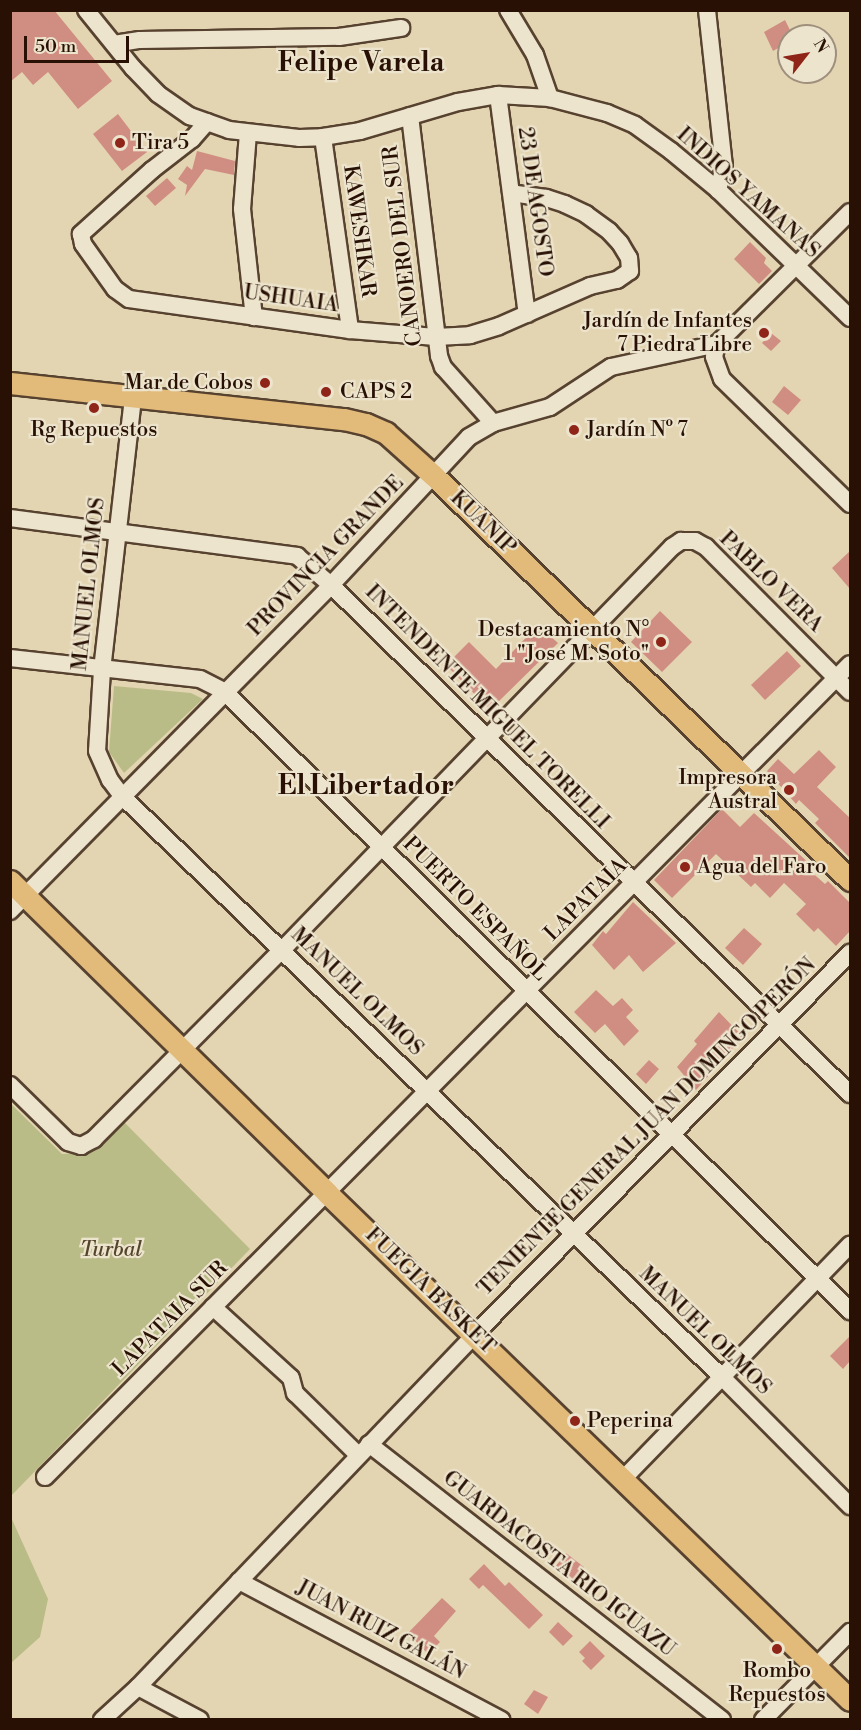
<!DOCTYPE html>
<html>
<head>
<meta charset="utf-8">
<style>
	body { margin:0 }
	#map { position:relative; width:861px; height:1730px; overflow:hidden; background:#e4d5b2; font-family:"Libre Bodoni",serif }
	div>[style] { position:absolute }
	.green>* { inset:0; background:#babc88 }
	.building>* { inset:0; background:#d08e83 }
	.roads { filter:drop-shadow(2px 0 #574230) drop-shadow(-2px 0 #574230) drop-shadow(0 2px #574230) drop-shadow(0 -2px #574230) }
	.minor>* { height:16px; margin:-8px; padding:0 8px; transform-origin:8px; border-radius:8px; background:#ede4cd }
	.major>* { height:21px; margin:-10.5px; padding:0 10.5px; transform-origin:10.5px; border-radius:10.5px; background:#e2ba79 }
	.dots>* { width:16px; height:16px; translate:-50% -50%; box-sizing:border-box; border:3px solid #ede4cd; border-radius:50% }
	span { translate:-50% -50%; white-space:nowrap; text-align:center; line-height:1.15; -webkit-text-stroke:4.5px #ede4cd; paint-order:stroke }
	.poi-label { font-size:21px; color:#281104 }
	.left { translate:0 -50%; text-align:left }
	.right { translate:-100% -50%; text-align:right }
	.street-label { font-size:21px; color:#281104 }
	.park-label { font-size:21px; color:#54442c; font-style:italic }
	.district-label { font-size:27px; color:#281104; font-weight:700 }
	.frame { position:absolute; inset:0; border:12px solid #281104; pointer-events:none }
	.north { position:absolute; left:777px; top:24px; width:60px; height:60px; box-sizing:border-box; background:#ede4cd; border:2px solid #9e907d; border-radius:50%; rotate:59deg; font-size:16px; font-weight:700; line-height:24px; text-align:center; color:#281104 }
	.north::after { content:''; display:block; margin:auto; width:21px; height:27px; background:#8f2418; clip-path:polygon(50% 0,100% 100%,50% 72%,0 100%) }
	.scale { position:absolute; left:24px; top:36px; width:105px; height:27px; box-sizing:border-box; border:3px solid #281104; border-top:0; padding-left:8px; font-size:18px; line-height:21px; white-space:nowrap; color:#281104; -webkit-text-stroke:4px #ede4cd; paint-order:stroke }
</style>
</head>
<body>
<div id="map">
	<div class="green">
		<i style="clip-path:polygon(114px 686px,191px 693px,203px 699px,124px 773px,109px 752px)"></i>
		<i style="clip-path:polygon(10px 1103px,62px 1154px,88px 1153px,124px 1122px,250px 1249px,11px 1496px)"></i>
		<i style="clip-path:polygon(10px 1515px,48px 1599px,40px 1637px,11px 1663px)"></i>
	</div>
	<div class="building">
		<i style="clip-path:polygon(10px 10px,54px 10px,112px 81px,78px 109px,48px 72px,33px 85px,22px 72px,10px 82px)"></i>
		<i style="clip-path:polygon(785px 20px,793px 36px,789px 36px,789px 42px,773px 51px,764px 32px)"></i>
		<i style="clip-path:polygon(118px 114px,147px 152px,122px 171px,93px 134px)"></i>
		<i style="clip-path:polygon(197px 151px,235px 161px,234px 175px,205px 169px,185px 196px,187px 185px,178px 179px,187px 166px,192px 170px)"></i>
		<i style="clip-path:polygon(167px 178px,176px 188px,155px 206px,146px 196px)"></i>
		<i style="clip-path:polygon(750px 242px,766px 258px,764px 263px,772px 271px,759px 284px,734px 259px)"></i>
		<i style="clip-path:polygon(771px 333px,781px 341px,771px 351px,762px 343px)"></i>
		<i style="clip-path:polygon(784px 386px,801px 400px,788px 415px,772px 402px)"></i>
		<i style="clip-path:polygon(850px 551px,850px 589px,832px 568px)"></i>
		<i style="clip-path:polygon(660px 611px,692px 642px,662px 672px,631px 642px)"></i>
		<i style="clip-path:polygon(538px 625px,558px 643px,490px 710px,446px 665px,469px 642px,496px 669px)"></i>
		<i style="clip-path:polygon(787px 651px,801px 666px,765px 700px,751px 685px)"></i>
		<i style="clip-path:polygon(819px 750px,836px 767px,817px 787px,850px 818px,850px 858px,815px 823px,819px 819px,799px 800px,796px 804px,767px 771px,778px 759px,794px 774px)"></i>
		<i style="clip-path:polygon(722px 809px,740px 827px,754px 813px,811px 865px,808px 869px,825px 884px,828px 881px,850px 903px,850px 931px,836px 946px,818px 928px,814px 932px,796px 914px,806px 904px,784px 883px,770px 898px,755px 883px,751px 887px,716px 854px,672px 898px,654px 880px)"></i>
		<i style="clip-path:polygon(633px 902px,676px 943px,643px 972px,629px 955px,614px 970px,592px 945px,603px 931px,606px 934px)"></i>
		<i style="clip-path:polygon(744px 928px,762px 944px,743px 965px,725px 948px)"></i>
		<i style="clip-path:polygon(596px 990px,613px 1006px,622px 998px,633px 1010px,626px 1017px,639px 1031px,624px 1046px,605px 1024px,595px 1033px,574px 1012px)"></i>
		<i style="clip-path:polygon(719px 1012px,743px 1037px,696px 1090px,677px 1067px,697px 1044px,694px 1041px)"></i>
		<i style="clip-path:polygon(649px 1060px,659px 1069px,646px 1084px,636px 1074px)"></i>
		<i style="clip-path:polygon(850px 1336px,850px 1361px,843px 1369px,830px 1356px)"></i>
		<i style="clip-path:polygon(566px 1553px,584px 1567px,573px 1581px,555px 1567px)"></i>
		<i style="clip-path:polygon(484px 1564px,505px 1586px,509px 1582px,543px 1615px,529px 1629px,483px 1585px,479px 1589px,469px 1579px)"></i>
		<i style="clip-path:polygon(442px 1598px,456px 1611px,434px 1636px,440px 1642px,428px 1654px,408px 1633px)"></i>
		<i style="clip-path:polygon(558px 1622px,573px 1636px,563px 1646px,549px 1632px)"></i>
		<i style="clip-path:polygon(590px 1641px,605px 1656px,591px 1670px,582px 1661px,585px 1658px,579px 1652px)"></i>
		<i style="clip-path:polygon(534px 1690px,548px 1697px,538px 1714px,524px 1704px)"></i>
	</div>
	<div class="roads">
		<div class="minor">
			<i style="left:86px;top:10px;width:75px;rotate:51deg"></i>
			<i style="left:133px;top:68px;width:36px;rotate:46deg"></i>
			<i style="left:158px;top:94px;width:39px;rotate:35deg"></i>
			<i style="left:190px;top:116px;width:41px;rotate:19.7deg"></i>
			<i style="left:229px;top:130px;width:70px;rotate:6.5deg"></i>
			<i style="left:299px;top:138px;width:24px;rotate:-2deg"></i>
			<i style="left:323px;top:137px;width:37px;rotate:-9deg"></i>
			<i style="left:360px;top:131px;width:102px;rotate:-16.5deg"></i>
			<i style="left:458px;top:102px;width:41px;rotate:-9.9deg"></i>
			<i style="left:498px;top:95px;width:52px;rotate:3.3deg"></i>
			<i style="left:550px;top:98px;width:59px;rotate:14.7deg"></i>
			<i style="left:607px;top:113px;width:30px;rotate:23deg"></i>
			<i style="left:635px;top:125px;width:44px;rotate:35.8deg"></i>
			<i style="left:671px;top:151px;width:61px;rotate:39.7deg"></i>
			<i style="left:718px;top:190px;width:184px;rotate:44.1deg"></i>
			<i style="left:508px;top:10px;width:52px;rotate:59deg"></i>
			<i style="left:535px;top:55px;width:46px;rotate:70.8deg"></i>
			<i style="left:707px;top:10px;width:157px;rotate:83.8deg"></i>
			<i style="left:724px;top:166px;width:25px;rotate:104deg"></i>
			<i style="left:114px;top:44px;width:26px;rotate:-9deg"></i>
			<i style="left:140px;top:40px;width:199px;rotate:-0.9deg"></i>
			<i style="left:339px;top:37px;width:63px;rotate:-8.3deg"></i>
			<i style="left:498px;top:95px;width:221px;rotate:82.5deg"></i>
			<i style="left:410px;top:116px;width:242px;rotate:83.1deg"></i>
			<i style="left:439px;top:356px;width:12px;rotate:70deg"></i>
			<i style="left:443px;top:367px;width:75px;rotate:48.2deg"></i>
			<i style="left:207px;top:122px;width:23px;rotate:131deg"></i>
			<i style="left:192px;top:139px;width:51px;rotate:142.2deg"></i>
			<i style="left:152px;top:170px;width:96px;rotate:138deg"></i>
			<i style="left:81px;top:234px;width:10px;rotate:79deg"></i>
			<i style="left:83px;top:244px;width:55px;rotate:54.6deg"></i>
			<i style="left:115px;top:289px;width:17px;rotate:36deg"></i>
			<i style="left:129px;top:299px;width:223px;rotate:8deg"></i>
			<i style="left:350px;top:330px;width:86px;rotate:4.7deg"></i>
			<i style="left:436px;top:337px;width:34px;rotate:-3deg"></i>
			<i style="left:470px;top:335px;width:30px;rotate:-17deg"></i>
			<i style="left:499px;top:326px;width:99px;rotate:-23.7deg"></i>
			<i style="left:590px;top:286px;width:28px;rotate:-13deg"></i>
			<i style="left:617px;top:280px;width:16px;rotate:-35deg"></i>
			<i style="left:630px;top:271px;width:13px;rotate:-94deg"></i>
			<i style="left:629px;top:258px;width:17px;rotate:-121deg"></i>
			<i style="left:620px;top:243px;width:16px;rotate:-133deg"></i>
			<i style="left:609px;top:231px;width:29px;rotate:-144deg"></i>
			<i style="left:586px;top:214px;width:23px;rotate:-155deg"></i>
			<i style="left:565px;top:204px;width:20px;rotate:-162deg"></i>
			<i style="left:546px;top:198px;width:35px;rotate:-172deg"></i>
			<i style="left:248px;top:133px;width:76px;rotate:94.5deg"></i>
			<i style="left:242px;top:209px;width:109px;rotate:83.7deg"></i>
			<i style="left:323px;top:137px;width:195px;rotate:82deg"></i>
			<i style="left:717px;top:344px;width:13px;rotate:103deg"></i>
			<i style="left:714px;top:357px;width:23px;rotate:70deg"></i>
			<i style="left:722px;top:379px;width:179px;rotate:44.3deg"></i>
			<i style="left:133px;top:398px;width:274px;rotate:96.5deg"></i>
			<i style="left:102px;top:670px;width:81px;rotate:93.5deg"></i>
			<i style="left:97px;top:751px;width:32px;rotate:66deg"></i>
			<i style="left:110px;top:780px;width:20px;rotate:53deg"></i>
			<i style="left:122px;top:796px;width:835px;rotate:44.08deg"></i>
			<i style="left:722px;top:1377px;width:182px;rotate:45.2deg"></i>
			<i style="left:10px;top:518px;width:290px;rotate:7.5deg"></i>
			<i style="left:297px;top:556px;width:45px;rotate:40.5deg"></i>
			<i style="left:331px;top:585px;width:727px;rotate:44.44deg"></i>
			<i style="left:10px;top:658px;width:191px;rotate:6.3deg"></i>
			<i style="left:200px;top:679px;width:28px;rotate:27deg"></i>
			<i style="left:225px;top:692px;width:880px;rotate:44.72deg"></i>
			<i style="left:10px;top:911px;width:458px;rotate:-45.4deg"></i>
			<i style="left:331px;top:585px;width:202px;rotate:-47deg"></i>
			<i style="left:469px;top:437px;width:28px;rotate:-30deg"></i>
			<i style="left:493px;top:423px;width:59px;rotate:-15.7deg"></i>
			<i style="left:550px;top:407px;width:73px;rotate:-33.3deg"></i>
			<i style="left:611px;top:367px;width:108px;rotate:-12.2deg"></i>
			<i style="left:717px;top:344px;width:187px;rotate:-44.8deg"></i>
			<i style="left:10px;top:1085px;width:81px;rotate:44.5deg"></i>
			<i style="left:68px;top:1142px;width:14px;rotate:17deg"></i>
			<i style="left:81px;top:1146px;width:15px;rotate:-28deg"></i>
			<i style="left:94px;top:1139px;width:267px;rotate:-45.2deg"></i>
			<i style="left:282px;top:950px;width:561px;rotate:-45.94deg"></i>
			<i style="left:672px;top:547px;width:11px;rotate:-34deg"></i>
			<i style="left:681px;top:541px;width:14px"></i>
			<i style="left:695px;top:541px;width:13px;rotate:29deg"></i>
			<i style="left:706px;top:547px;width:204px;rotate:45.2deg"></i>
			<i style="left:213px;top:1307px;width:105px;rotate:42.3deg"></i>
			<i style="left:291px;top:1378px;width:16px;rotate:75deg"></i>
			<i style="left:295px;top:1393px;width:88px;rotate:44.5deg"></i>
			<i style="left:369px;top:1444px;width:448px;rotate:38deg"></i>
			<i style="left:45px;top:1477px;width:1144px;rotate:-45.28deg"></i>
			<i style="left:624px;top:1478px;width:325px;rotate:-45.9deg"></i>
			<i style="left:239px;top:1581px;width:297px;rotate:27.9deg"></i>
			<i style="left:138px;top:1687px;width:70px;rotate:28deg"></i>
			<i style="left:102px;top:1720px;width:49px;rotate:-42.5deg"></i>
			<i style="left:138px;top:1687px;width:488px;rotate:-46.3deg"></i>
			<i style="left:475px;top:1334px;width:535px;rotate:-45.45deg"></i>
			<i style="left:763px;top:1720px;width:124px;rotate:-45.3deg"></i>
		</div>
		<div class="major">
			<i style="left:10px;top:383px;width:336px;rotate:6.2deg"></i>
			<i style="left:344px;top:419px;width:23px;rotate:13deg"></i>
			<i style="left:366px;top:424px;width:22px;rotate:24deg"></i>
			<i style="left:386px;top:433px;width:64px;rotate:41.9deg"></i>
			<i style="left:434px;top:476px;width:580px;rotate:44.16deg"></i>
			<i style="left:10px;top:881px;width:445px;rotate:44.5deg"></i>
			<i style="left:327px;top:1193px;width:728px;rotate:44.11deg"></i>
		</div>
	</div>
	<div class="dots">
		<i style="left:120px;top:143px;background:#8f2418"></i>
		<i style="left:764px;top:333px;background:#8f2418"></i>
		<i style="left:265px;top:383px;background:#8f2418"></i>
		<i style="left:326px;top:392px;background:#8f2418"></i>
		<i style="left:94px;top:408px;background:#8f2418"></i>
		<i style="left:574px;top:430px;background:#8f2418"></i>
		<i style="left:661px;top:642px;background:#8f2418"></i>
		<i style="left:789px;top:790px;background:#8f2418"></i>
		<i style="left:685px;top:867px;background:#8f2418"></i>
		<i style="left:575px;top:1421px;background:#8f2418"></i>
		<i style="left:777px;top:1649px;background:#8f2418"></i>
	</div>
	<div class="poi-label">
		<span class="left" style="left:132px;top:143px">Tira 5</span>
		<span class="right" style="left:752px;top:333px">Jardín de Infantes<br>7 Piedra Libre</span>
		<span class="right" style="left:253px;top:383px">Mar de Cobos</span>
		<span class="left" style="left:340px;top:392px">CAPS 2</span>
		<span style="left:94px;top:430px">Rg Repuestos</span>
		<span class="left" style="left:586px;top:430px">Jardín Nº 7</span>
		<span class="right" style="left:649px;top:642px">Destacamiento N°<br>1 "José M. Soto"</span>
		<span class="right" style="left:777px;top:790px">Impresora<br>Austral</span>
		<span class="left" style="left:697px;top:867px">Agua del Faro</span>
		<span class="left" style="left:587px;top:1421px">Peperina</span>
		<span style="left:777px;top:1683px">Rombo<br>Repuestos</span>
	</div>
	<div class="street-label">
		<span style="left:748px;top:193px;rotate:42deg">INDIOS YAMANAS</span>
		<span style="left:535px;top:202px;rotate:82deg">23 DE AGOSTO</span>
		<span style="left:359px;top:231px;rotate:82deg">KAWESHKAR</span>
		<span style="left:403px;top:246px;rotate:-97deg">CANOERO DEL SUR</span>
		<span style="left:291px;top:299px;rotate:8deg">USHUAIA</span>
		<span style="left:483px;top:523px;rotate:44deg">KUANIP</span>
		<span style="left:326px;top:556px;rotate:-46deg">PROVINCIA GRANDE</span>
		<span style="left:771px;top:582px;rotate:44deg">PABLO VERA</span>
		<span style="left:89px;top:584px;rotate:-84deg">MANUEL OLMOS</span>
		<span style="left:487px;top:707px;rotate:45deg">INTENDENTE MIGUEL TORELLI</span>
		<span style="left:586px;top:900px;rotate:-45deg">LAPATAIA</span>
		<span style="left:475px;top:909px;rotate:45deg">PUERTO ESPAÑOL</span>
		<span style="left:357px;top:992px;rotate:44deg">MANUEL OLMOS</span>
		<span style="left:647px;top:1127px;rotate:-45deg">TENIENTE GENERAL JUAN DOMINGO PERÓN</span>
		<span style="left:430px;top:1291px;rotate:44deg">FUEGIA BASKET</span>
		<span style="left:170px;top:1319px;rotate:-45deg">LAPATAIA SUR</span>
		<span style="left:705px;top:1331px;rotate:44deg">MANUEL OLMOS</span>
		<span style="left:559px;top:1564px;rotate:38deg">GUARDACOSTA RIO IGUAZU</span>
		<span style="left:381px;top:1630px;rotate:28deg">JUAN RUIZ GALÁN</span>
	</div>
	<div class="park-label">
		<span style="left:111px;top:1250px">Turbal</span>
	</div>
	<div class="district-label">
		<span style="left:361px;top:64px">Felipe Varela</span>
		<span style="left:366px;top:787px">El Libertador</span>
	</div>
	<div class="frame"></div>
	<div class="north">N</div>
	<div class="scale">50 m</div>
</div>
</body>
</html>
